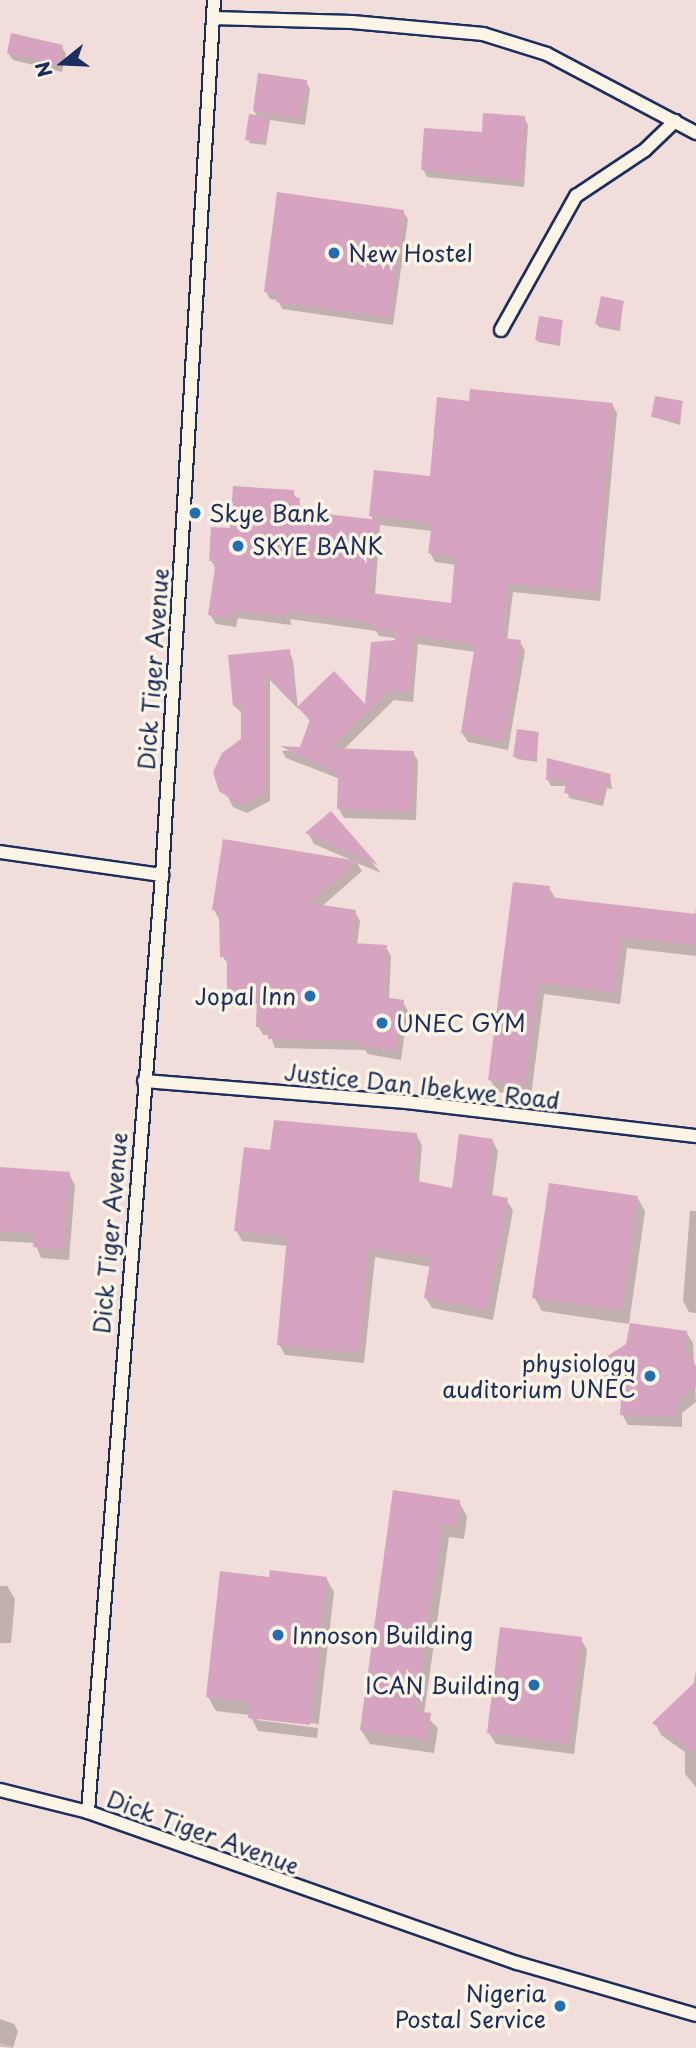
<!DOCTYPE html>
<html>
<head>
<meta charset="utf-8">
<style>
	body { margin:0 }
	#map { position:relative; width:696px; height:2048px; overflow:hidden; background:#fcf5e5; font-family:"Playpen Sans",sans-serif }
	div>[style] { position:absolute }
	.built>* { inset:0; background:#f1ddda }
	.shadow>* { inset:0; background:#0003 }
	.building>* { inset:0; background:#d6a4c0 }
	.roads { filter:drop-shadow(2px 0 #1b2f5e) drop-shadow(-2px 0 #1b2f5e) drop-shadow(0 2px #1b2f5e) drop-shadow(0 -2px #1b2f5e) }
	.service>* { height:12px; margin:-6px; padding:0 6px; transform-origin:6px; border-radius:6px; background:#fcf5e5 }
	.dots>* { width:19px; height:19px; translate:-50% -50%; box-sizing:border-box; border:4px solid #fcf5e5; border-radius:50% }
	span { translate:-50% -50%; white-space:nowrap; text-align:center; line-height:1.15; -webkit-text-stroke:7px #fcf5e5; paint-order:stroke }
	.poi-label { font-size:23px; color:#1b2f5e }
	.left { translate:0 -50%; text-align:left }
	.right { translate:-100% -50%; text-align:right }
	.street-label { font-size:23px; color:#1b2f5e }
	.north { position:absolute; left:28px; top:28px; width:70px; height:70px; -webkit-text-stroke:5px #fcf5e5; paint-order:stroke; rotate:252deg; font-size:19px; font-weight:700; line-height:28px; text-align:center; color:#1b2f5e }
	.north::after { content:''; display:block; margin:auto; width:24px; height:32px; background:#1b2f5e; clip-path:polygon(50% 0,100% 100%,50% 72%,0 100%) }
</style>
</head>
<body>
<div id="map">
	<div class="built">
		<i style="clip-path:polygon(0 0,696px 0,696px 2048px,15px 2048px,0 2043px)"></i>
	</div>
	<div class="shadow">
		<i style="clip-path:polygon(62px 47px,66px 54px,62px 72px,13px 60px,8px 53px)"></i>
		<i style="clip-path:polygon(306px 82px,310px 89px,305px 125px,270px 120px,266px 145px,249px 143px,258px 117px,254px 111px)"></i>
		<i style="clip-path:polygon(524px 117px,528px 125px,524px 187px,427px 177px,423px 169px)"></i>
		<i style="clip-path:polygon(403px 212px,408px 219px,393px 325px,282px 309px,278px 300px,270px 299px,266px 292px)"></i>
		<i style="clip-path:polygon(623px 303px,620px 331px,599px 327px,597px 324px)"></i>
		<i style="clip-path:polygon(562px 321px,560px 346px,538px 342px,537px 339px)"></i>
		<i style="clip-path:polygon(evenodd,471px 403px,612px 404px,617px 413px,600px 601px,513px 592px,507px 640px,520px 642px,525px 651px,508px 750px,468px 742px,462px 733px,476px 652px,418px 644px,413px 702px,394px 700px,343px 750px,413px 752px,418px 761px,416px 820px,344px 818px,339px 809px,340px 779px,286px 758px,282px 751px,301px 749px,311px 723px,300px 707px,367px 708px,402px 639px,379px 636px,376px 631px,290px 619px,291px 625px,238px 618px,236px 627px,216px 624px,210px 615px,216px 570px,211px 560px,232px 530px,293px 492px,304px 513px,374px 521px,371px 516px,432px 478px,471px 403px,380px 525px,433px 531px,430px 553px,435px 562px,456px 565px,452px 605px,375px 595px,380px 525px)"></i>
		<i style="clip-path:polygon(682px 403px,680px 425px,653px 417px)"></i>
		<i style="clip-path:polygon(289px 651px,293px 660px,298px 709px,270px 680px,270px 801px,247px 813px,233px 807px,215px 772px,243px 740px,243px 714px,234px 706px)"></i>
		<i style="clip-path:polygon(538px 734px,537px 762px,517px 759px,515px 756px)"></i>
		<i style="clip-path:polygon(610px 775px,612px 789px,607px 788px,603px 806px,569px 798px,567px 786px,551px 786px,548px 780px)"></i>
		<i style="clip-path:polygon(330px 813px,381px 873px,357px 863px,362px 871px,321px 907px,355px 912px,360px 921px,357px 945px,386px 947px,391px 956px,389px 999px,403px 1002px,408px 1011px,401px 1060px,368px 1054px,365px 1050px,275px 1048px,270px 1035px,263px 1035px,258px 1026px,258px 1004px,234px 1004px,229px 995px,229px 965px,222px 956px,219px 919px,214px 910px,351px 860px,314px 844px,308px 833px)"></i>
		<i style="clip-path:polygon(549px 888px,556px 899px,695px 915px,696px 908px,696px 956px,627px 948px,620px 1004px,544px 994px,531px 1096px,497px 1092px,490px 1079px)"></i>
		<i style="clip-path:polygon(416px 1134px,422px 1145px,419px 1183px,454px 1190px,492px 1140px,498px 1151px,492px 1197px,506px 1200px,513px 1210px,493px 1320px,432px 1308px,426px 1298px,431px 1267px,375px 1257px,364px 1363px,285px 1355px,279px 1344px,288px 1246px,242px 1241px,236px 1230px,272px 1152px)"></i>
		<i style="clip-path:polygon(0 1168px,69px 1174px,75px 1185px,69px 1260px,41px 1258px,35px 1243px,0 1241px)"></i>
		<i style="clip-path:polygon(637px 1197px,645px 1211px,629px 1324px,542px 1311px,534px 1297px)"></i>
		<i style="clip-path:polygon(690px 1211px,696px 1211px,696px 1313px,689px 1312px,683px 1301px)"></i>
		<i style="clip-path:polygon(686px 1332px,693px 1343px,696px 1402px,682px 1413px,682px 1427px,628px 1425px,622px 1414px)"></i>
		<i style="clip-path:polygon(395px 1492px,459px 1502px,467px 1516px,464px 1539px,449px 1537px,424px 1714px,438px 1728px,434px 1753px,370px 1744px,361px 1730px)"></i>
		<i style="clip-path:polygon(evenodd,326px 1578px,334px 1592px,317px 1738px,258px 1731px,250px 1715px,216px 1711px,208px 1697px,326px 1578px,257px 1717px,319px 1724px,318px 1728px,257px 1720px,257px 1717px)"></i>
		<i style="clip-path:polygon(0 1586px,7px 1586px,15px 1599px,11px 1643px,0 1643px)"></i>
		<i style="clip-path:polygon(581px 1639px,587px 1650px,574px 1754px,496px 1744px,489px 1733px)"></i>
		<i style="clip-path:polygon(696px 1671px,696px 1787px,685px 1774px,685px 1752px,661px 1735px,655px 1723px,693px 1686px)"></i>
		<i style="clip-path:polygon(0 2019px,14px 2024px,18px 2031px,13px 2048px,0 2047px)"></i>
	</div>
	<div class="building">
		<i style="clip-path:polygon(11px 33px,63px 45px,59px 65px,7px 53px)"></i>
		<i style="clip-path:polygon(258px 73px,307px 80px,301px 119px,253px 111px)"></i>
		<i style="clip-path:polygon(483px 113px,525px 116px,521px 181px,421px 170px,424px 128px,482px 132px)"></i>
		<i style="clip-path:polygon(249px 114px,269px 117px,265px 143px,245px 140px)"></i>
		<i style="clip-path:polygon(277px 192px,404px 210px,390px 318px,276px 302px,277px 294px,264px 292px)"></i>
		<i style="clip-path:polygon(601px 296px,624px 301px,618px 329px,595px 324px)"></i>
		<i style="clip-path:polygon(539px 316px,563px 320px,559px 344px,535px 340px)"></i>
		<i style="clip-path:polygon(470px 389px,613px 403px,596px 592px,508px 584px,502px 638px,521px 640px,504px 742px,461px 733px,475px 644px,414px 636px,409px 693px,389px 691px,331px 748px,414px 751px,412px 812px,337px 809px,338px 773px,280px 746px,300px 747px,310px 720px,297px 707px,334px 671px,365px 704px,371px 642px,395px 640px,395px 631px,372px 628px,372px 623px,286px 611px,287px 617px,233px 610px,232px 619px,208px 615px,216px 561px,209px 561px,211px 527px,230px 528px,233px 486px,294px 490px,294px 497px,300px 498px,299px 511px,379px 520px,370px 593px,451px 603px,455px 557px,428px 553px,432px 523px,369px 516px,374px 470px,430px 476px,437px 397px,469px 401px)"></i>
		<i style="clip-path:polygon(655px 396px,683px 401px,679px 422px,651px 417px)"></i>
		<i style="clip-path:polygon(290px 649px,294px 704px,266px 674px,266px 793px,241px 805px,219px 791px,213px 772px,222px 753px,241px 739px,241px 705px,233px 706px,228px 655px)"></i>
		<i style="clip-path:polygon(517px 729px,539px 732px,536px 759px,513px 757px)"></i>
		<i style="clip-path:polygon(547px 758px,611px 774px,600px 801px,564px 793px,567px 781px,546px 780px)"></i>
		<i style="clip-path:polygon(331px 811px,378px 865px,305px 833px)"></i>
		<i style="clip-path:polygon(223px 839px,358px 861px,309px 903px,356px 910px,351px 943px,387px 945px,384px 997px,404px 1000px,396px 1051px,360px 1045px,361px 1041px,268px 1039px,268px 1027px,256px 1027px,257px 995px,227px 995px,227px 957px,220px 957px,219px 911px,212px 910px)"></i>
		<i style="clip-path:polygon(513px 882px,550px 886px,549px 897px,696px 914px,696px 945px,621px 937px,614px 993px,538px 983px,525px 1085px,488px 1080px)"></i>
		<i style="clip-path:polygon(274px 1120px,417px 1133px,413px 1180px,452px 1188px,459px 1134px,493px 1139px,486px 1194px,508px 1198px,487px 1310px,424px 1298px,431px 1258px,369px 1248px,359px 1353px,277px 1345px,287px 1237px,234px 1231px,244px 1147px,270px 1150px)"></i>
		<i style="clip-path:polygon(0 1167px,70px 1172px,64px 1250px,33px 1247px,34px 1234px,0 1231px)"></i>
		<i style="clip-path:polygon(549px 1183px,638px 1196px,622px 1311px,532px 1298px)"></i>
		<i style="clip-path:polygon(630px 1323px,687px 1331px,686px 1352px,696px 1366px,696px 1387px,677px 1402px,676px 1417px,620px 1415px,621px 1400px,595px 1364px,626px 1344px)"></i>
		<i style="clip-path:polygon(393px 1490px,460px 1500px,457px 1526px,442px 1524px,416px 1711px,431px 1713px,427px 1740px,360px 1730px)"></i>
		<i style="clip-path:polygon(270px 1570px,327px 1577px,310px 1725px,248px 1718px,250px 1702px,206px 1697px,220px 1571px,269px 1577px)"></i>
		<i style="clip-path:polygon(500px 1627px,582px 1637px,568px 1744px,487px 1733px)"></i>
		<i style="clip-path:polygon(696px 1681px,696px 1754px,652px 1723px)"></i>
	</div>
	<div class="roads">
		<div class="service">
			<i style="left:214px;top:0;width:877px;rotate:93.4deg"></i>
			<i style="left:162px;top:875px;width:940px;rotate:94.52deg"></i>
			<i style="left:88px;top:1812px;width:455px;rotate:19.4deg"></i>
			<i style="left:517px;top:1963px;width:186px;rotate:16.2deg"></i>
			<i style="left:213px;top:18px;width:139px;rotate:1.6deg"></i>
			<i style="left:352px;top:22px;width:132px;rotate:5.2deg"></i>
			<i style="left:483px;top:34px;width:67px;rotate:17.4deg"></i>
			<i style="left:547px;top:54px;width:169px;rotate:27.9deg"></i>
			<i style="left:501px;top:330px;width:154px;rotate:-60.8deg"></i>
			<i style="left:576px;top:196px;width:83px;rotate:-33.7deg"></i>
			<i style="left:645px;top:150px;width:42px;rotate:-44deg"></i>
			<i style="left:0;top:852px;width:164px;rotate:8.1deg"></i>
			<i style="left:144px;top:1081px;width:263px;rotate:4.6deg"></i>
			<i style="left:406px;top:1102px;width:292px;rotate:6.7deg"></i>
			<i style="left:0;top:1790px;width:91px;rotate:14deg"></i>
		</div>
	</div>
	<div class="dots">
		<i style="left:334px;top:253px;background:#1f6fb2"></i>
		<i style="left:195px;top:513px;background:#1f6fb2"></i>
		<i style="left:238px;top:546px;background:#1f6fb2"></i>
		<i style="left:310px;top:996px;background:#1f6fb2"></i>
		<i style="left:382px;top:1023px;background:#1f6fb2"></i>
		<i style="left:650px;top:1376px;background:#1f6fb2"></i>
		<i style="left:278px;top:1635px;background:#1f6fb2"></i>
		<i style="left:534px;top:1685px;background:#1f6fb2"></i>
		<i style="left:560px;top:2006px;background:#1f6fb2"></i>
	</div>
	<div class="poi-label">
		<span class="left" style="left:348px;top:253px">New Hostel</span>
		<span class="left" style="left:209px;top:513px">Skye Bank</span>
		<span class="left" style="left:252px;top:546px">SKYE BANK</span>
		<span class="right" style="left:296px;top:996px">Jopal Inn</span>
		<span class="left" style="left:396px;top:1023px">UNEC GYM</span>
		<span class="right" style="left:636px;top:1376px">physiology<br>auditorium UNEC</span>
		<span class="left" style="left:292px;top:1635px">Innoson Building</span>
		<span class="right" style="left:520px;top:1685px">ICAN Building</span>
		<span class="right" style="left:546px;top:2006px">Nigeria<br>Postal Service</span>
	</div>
	<div class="street-label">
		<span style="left:153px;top:669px;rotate:-86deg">Dick Tiger Avenue</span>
		<span style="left:422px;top:1086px;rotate:6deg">Justice Dan Ibekwe Road</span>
		<span style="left:110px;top:1233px;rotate:-85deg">Dick Tiger Avenue</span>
		<span style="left:203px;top:1832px;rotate:20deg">Dick Tiger Avenue</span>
	</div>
	<div class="north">N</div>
</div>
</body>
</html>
